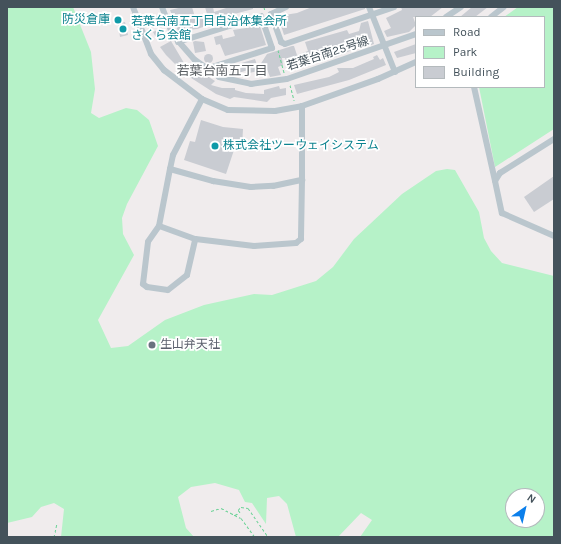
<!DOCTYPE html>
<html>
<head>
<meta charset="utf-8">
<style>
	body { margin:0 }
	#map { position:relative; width:561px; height:544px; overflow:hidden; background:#f0eced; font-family:Karla,"Noto Sans JP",sans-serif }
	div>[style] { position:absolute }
	.green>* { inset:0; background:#b6f2c8 }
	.building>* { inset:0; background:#c9ccd2 }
	.round { border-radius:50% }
	.path>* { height:1px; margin-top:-0.5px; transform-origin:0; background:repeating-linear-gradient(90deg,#6cd297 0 3px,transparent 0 5px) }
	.minor>* { height:6px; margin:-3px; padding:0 3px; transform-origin:3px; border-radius:3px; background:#bac6cd }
	.dots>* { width:11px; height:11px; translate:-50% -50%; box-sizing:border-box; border:2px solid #fff; border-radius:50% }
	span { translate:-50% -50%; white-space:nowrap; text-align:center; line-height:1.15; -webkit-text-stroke:3.5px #fff; paint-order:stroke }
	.culture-label { font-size:12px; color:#0d838f }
	.right { translate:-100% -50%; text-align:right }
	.left { translate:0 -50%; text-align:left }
	.street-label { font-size:12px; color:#44525b }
	.worship-label { font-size:12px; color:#5b616d }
	.neighbourhood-label { font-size:13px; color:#595e62 }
	.frame { position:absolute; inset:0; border:8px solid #44525b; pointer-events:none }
	.legend { position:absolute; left:415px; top:16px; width:130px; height:72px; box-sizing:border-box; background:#fff; border:1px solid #b4babd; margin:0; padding:5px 7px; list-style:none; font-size:12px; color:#44525b }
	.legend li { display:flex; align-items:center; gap:8px; height:20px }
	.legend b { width:20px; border:1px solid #b4babd }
	.north { position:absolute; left:505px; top:488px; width:40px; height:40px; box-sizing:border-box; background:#fff; border:1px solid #b4babd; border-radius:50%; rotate:34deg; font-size:11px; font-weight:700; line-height:16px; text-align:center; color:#44525b }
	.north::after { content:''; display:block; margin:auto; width:14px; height:18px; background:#0b7feb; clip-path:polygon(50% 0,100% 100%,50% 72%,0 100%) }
</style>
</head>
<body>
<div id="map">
	<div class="green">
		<i style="clip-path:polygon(evenodd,7px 7px,73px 7px,91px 52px,95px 89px,91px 113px,99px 118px,126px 108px,137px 110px,149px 120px,158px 146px,127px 204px,122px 218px,123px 234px,134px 255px,98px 320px,111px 348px,128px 346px,165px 320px,204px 305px,254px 294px,272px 295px,316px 281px,333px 267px,354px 239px,402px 194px,436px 171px,447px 169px,455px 170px,479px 212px,484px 238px,491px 251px,502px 263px,554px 276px,554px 537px,360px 537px,372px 520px,361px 513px,338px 537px,296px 537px,287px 504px,279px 496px,267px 498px,266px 524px,252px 503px,245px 502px,239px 490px,215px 483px,191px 487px,178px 497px,186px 528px,194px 537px,61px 537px,64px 509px,54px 503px,41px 507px,32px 517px,7px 523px,7px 7px,513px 496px,537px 496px,537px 520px,513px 520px,513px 496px)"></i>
		<i style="clip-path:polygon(518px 7px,554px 7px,554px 129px,495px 167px,479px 87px,544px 87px,544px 17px,504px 17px)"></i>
	</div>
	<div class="building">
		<i style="clip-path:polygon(183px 7px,192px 7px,195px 17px,207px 14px,205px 7px,213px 7px,214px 12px,229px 7px,253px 7px,253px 9px,208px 21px,209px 25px,197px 29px,178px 31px,170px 10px)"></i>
		<i style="clip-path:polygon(312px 7px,365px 7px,365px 9px,284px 35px,278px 16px,297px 13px)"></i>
		<i style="clip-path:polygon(401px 7px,443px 7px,430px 17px,413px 17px,416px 25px,409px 32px,387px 37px,384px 31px,391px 28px,386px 18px,402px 10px)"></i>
		<i style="clip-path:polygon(472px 7px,488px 7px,475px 17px,460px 17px)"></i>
		<i style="clip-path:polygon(157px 16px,161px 25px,156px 27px,151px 25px,149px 18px)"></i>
		<i style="clip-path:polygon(368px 21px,374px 44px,368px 46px,367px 44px,335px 57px,295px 68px,290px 62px,287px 63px,285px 58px,282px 58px,283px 65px,278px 67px,281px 75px,270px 77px,267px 69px,249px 73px,248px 70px,232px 75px,228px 67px,255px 59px,258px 68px,267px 54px,292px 46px,294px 46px,297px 55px,308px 51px,305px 42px,347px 30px,349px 34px,359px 31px,361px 23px)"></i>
		<i style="clip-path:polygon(125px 22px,128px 35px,120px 37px,118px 24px)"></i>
		<i style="clip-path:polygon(260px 26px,266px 45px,225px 56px,220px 44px,216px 45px,214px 37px,222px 35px,223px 39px,235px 36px,233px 30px)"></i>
		<i style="clip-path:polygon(160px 29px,163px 37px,157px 39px,153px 32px)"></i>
		<i style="clip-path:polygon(171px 41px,187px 68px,190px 65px,215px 81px,211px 85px,222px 88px,235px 88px,235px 90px,246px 93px,264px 94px,264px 90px,279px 86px,280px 89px,286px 88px,286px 95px,271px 98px,267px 102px,234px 97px,230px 99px,216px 94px,185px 74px,166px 55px,160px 47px)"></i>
		<i style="clip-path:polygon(195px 41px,204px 42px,206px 51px,195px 53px,193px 42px)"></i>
		<i style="clip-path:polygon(416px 44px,416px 53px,397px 58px,394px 52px)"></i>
		<i class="round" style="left:203.5px;top:53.5px;width:9px;height:9px"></i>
		<i style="clip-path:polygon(377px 55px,380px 60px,383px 58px,386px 65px,349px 80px,297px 94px,294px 85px,329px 77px,339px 72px,337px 68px,353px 68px,374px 59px,373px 57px)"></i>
		<i style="clip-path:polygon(201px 120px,223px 127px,243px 129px,242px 148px,235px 147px,226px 174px,184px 160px,190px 141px,195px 142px)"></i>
		<i style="clip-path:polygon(554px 176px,554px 199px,534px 212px,524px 197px)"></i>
	</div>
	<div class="path">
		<i style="left:264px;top:7px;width:4px;rotate:76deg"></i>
		<i style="left:278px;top:50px;width:24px;rotate:75deg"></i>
		<i style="left:290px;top:85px;width:16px;rotate:75deg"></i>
		<i style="left:211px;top:511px;width:10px;rotate:-17deg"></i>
		<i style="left:221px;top:508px;width:22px;rotate:27deg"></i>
		<i style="left:241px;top:518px;width:24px;rotate:54deg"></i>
		<i style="left:235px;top:515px;width:6px;rotate:-31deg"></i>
		<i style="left:240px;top:512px;width:3px;rotate:-135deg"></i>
		<i style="left:238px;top:510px;width:4px;rotate:-45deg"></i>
		<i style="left:241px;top:507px;width:7px;rotate:8deg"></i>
		<i style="left:248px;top:508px;width:35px;rotate:55deg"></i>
		<i style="left:54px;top:537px;width:14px;rotate:-78deg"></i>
	</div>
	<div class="minor">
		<i style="left:133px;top:7px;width:50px;rotate:69deg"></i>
		<i style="left:151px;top:54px;width:21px;rotate:51deg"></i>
		<i style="left:164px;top:70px;width:48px;rotate:37.3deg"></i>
		<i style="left:202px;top:99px;width:28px;rotate:23deg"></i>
		<i style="left:228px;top:110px;width:47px;rotate:1.2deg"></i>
		<i style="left:275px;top:111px;width:27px;rotate:-10deg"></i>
		<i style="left:302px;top:106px;width:81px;rotate:-19.6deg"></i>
		<i style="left:378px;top:79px;width:42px;rotate:-24.1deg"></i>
		<i style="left:162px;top:7px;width:30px;rotate:69deg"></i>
		<i style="left:173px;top:35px;width:33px;rotate:49deg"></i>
		<i style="left:195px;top:60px;width:29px;rotate:35deg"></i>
		<i style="left:219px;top:77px;width:33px;rotate:12deg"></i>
		<i style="left:251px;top:84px;width:36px;rotate:-8deg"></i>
		<i style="left:287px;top:79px;width:137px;rotate:-19.2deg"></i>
		<i style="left:286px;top:7px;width:17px;rotate:155deg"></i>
		<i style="left:271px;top:14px;width:30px;rotate:70deg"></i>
		<i style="left:281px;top:42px;width:4px;rotate:27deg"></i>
		<i style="left:285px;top:44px;width:115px;rotate:-18.7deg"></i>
		<i style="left:369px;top:7px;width:70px;rotate:68.2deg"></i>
		<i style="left:446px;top:17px;width:18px;rotate:-34deg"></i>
		<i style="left:491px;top:17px;width:16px;rotate:-38deg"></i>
		<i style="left:178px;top:42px;width:87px;rotate:-17.4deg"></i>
		<i style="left:261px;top:16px;width:34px;rotate:71deg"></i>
		<i style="left:272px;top:48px;width:69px;rotate:162.3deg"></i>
		<i style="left:474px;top:87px;width:96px;rotate:77.4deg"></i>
		<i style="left:554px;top:139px;width:64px;rotate:147.8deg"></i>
		<i style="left:500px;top:173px;width:9px;rotate:122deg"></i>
		<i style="left:495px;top:181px;width:33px;rotate:78deg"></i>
		<i style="left:502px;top:213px;width:57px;rotate:23.9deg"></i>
		<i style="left:170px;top:169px;width:14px;rotate:-78deg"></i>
		<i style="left:173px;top:155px;width:63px;rotate:-62.6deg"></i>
		<i style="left:302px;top:180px;width:59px;rotate:91deg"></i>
		<i style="left:301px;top:239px;width:6px;rotate:141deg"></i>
		<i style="left:296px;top:243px;width:42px;rotate:175.9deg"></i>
		<i style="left:254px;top:246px;width:59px;rotate:-173.2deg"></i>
		<i style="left:195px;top:239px;width:38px;rotate:-160deg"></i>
		<i style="left:159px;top:226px;width:58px;rotate:-79.1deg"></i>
		<i style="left:170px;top:169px;width:45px;rotate:15.6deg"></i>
		<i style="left:213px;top:181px;width:38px;rotate:9deg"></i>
		<i style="left:251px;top:187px;width:22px;rotate:-3deg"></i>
		<i style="left:273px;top:186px;width:30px;rotate:-12deg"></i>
		<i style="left:302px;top:180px;width:74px;rotate:-90deg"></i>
		<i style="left:159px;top:226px;width:19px;rotate:125deg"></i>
		<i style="left:148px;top:242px;width:42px;rotate:96.8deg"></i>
		<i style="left:143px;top:284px;width:5px;rotate:37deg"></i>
		<i style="left:147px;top:287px;width:21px;rotate:8deg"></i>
		<i style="left:168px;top:290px;width:24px;rotate:-38deg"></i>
		<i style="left:187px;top:275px;width:37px;rotate:-77deg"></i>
	</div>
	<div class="dots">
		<i style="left:118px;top:20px;background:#0f9aa8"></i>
		<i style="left:123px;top:29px;background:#0f9aa8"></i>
		<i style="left:215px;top:146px;background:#0f9aa8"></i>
		<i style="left:152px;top:345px;background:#6b7280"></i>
	</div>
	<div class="culture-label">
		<span class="right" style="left:110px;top:20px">防災倉庫</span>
		<span class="left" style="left:131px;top:29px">若葉台南五丁目自治体集会所<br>さくら会館</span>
		<span class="left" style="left:223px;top:146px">株式会社ツーウェイシステム</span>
	</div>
	<div class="street-label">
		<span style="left:328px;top:54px;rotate:-18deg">若葉台南25号線</span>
	</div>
	<div class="worship-label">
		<span class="left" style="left:160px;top:345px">生山弁天社</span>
	</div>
	<div class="neighbourhood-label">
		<span style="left:222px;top:71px">若葉台南五丁目</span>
	</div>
	<div class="frame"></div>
	<ul class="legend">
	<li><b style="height:5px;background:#bac6cd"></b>Road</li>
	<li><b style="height:11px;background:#b6f2c8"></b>Park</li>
	<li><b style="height:11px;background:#c9ccd2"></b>Building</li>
	</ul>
	<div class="north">N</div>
</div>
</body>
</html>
